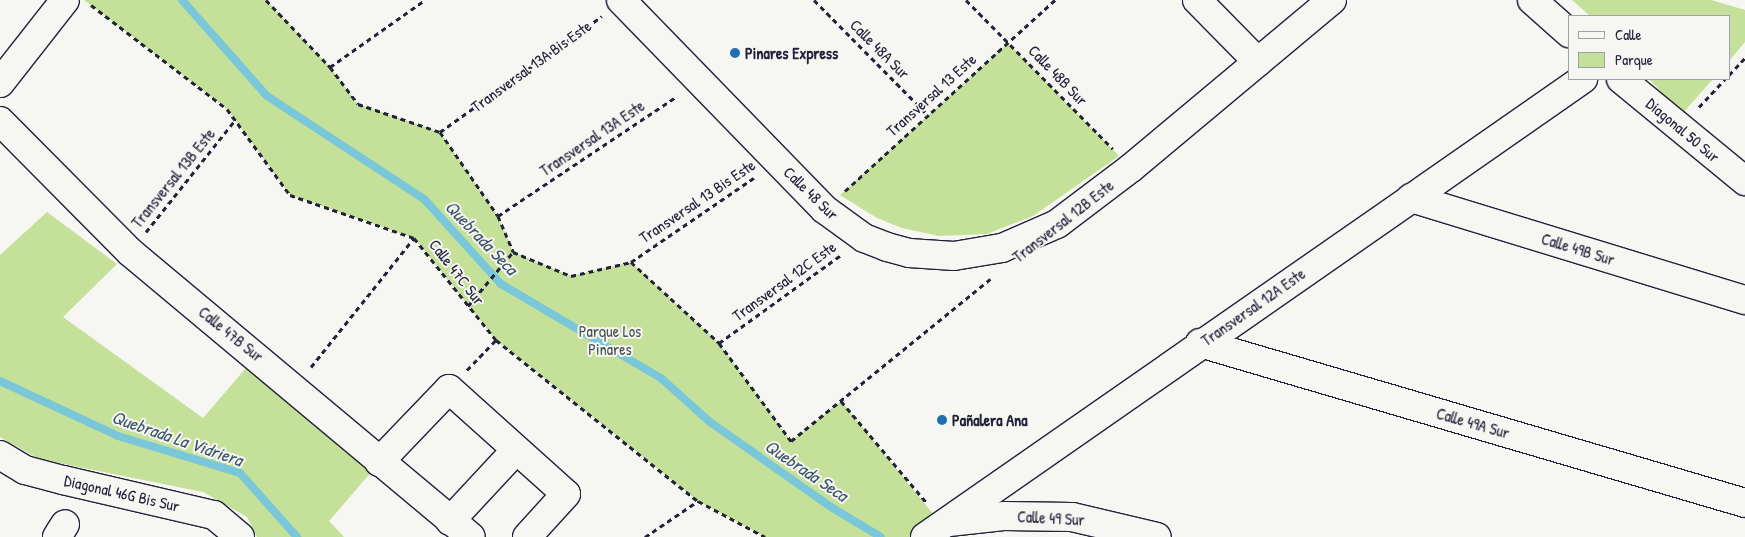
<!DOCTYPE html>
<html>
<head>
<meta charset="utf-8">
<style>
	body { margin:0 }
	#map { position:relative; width:1745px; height:537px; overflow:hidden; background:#f6f6f2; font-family:"Patrick Hand",sans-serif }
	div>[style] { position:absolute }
	.green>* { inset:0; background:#c5e199 }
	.stream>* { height:8px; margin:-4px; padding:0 4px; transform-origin:4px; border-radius:4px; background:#79c7d8 }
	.path>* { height:3px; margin-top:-1.5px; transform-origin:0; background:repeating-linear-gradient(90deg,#22223b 0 5px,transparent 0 9px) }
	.roads { filter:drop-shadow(1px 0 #22223b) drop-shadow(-1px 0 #22223b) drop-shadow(0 1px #22223b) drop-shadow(0 -1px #22223b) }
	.minor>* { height:28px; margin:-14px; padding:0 14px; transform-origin:14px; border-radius:14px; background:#f6f6f2 }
	.dots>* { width:14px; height:14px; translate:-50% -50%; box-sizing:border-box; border:2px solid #f6f6f2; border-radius:50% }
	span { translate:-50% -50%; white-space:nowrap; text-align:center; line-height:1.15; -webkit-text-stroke:4px #f6f6f2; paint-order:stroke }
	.street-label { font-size:16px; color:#22223b }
	.poi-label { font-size:16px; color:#22223b; font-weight:700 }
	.left { translate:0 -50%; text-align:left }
	.park-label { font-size:16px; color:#4b5252 }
	.water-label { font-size:18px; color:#3c546a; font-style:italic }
	.legend { position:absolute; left:1568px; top:15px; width:162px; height:65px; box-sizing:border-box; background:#f6f6f2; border:1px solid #a1a1a9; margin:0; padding:6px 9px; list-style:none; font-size:15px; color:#22223b }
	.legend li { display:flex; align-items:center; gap:10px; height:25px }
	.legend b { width:25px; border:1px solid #a1a1a9 }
</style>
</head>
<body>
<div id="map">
	<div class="green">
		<i style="clip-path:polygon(84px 0,266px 0,330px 67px,358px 104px,440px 132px,498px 216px,513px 252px,571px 276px,631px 262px,719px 343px,791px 441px,841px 401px,952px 537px,765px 537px,698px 501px,496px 340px,414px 238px,290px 195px,227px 109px)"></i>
		<i style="clip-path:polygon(1572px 0,1711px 0,1745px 10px,1745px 42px,1729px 61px,1729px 16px,1590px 16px)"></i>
		<i style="clip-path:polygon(1008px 43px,1119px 156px,1033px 216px,987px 234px,939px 236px,902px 228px,877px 218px,840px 195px)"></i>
		<i style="clip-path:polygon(1649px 79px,1713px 79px,1682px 114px)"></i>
		<i style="clip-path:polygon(47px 212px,117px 264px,63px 317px,203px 418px,246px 368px,373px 470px,329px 521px,344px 537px,257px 537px,247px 517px,203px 492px,39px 459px,0 437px,0 255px)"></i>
	</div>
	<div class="stream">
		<i style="left:182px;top:0;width:128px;rotate:48.5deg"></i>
		<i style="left:267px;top:96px;width:188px;rotate:33.3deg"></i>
		<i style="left:424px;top:199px;width:115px;rotate:47.8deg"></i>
		<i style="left:501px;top:284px;width:187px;rotate:30.5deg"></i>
		<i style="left:662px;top:379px;width:64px;rotate:41.9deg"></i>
		<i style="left:710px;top:422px;width:148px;rotate:35.1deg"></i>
		<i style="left:831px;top:507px;width:58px;rotate:31deg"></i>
		<i style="left:0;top:381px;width:130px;rotate:25deg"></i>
		<i style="left:118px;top:436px;width:127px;rotate:16.9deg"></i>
		<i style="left:240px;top:473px;width:86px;rotate:48.3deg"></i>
	</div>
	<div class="path">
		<i style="left:266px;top:0;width:93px;rotate:46.3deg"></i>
		<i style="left:330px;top:67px;width:46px;rotate:52.9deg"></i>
		<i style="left:358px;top:104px;width:87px;rotate:18.9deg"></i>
		<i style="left:440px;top:132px;width:102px;rotate:55.4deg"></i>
		<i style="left:498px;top:216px;width:39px;rotate:67deg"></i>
		<i style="left:513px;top:252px;width:63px;rotate:22.5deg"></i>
		<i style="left:571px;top:276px;width:62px;rotate:-13.1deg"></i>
		<i style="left:631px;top:262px;width:120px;rotate:42.6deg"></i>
		<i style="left:719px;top:343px;width:122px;rotate:53.7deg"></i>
		<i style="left:791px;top:441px;width:257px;rotate:-39.1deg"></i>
		<i style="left:814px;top:0;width:162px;rotate:45.3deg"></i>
		<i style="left:966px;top:0;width:209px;rotate:45.4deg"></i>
		<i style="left:91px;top:5px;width:171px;rotate:37.4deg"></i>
		<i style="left:227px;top:109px;width:107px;rotate:53.8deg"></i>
		<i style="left:290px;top:195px;width:131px;rotate:19.1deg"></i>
		<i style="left:414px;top:238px;width:131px;rotate:51.2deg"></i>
		<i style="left:496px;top:340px;width:258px;rotate:38.6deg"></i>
		<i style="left:698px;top:501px;width:76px;rotate:28.2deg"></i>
		<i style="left:330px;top:67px;width:116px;rotate:-35.2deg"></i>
		<i style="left:1729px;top:75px;width:23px;rotate:-47deg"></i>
		<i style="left:1699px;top:107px;width:38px;rotate:-47deg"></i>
		<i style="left:440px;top:132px;width:199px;rotate:-35.6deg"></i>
		<i style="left:845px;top:191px;width:284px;rotate:-42.3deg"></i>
		<i style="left:498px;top:216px;width:214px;rotate:-33.8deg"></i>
		<i style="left:146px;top:232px;width:143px;rotate:-51.5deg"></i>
		<i style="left:631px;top:262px;width:150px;rotate:-34.4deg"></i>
		<i style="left:468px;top:306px;width:70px;rotate:-50.2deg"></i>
		<i style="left:719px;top:343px;width:150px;rotate:-35.8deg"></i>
		<i style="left:311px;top:367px;width:165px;rotate:-51.4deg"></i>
		<i style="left:467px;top:370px;width:42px;rotate:-46deg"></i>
		<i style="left:841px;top:401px;width:133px;rotate:49.9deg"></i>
		<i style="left:645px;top:537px;width:64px;rotate:-34.2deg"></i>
	</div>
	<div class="roads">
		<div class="minor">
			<i style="left:621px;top:0;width:291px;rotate:45.8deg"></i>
			<i style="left:824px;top:209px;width:49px;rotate:35.9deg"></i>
			<i style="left:864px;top:238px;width:25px;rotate:21deg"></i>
			<i style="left:887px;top:247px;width:23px;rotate:15deg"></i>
			<i style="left:909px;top:253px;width:45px;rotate:3.8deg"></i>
			<i style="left:954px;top:256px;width:49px;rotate:-9.5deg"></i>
			<i style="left:1002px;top:248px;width:60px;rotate:-23.6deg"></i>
			<i style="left:1057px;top:224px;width:93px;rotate:-37.1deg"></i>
			<i style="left:1131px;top:168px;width:262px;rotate:-39.9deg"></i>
			<i style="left:1197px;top:0;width:87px;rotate:45.5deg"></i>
			<i style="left:1532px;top:0;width:50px;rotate:41.7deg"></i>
			<i style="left:1621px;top:79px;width:161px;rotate:39.4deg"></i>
			<i style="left:0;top:83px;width:105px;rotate:-51.9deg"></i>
			<i style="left:0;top:121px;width:185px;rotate:45.2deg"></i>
			<i style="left:130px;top:252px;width:444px;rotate:39.9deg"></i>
			<i style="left:1411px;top:198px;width:349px;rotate:17deg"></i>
			<i style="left:1200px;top:343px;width:568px;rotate:16.36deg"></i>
			<i style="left:0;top:455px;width:29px;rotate:31deg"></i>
			<i style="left:25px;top:470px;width:39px;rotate:15deg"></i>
			<i style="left:63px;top:480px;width:155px;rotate:13.1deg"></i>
			<i style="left:214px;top:515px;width:34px;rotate:40deg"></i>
			<i style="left:379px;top:462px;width:101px;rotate:-46.2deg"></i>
			<i style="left:449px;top:389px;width:157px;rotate:41.9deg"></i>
			<i style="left:566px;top:494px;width:58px;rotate:132.2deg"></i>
			<i style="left:450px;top:521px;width:97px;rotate:-47.1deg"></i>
			<i style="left:949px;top:522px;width:55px;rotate:-6.2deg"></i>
			<i style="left:1004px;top:516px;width:68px;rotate:0.8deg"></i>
			<i style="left:1072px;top:517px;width:87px;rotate:13.2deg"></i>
			<i style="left:57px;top:537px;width:15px;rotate:-58deg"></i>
			<i style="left:925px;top:537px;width:802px;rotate:-34.84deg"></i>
		</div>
	</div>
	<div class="dots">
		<i style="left:735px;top:53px;background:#1f6fb2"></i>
		<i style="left:942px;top:420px;background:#1f6fb2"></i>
	</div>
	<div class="street-label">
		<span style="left:880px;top:49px;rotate:45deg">Calle 48A Sur</span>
		<span style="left:531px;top:66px;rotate:-36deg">Transversal 13A Bis Este</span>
		<span style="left:1058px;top:75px;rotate:46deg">Calle 48B Sur</span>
		<span style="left:931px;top:95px;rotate:-42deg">Transversal 13 Este</span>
		<span style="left:1683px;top:130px;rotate:40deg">Diagonal 50 Sur</span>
		<span style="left:592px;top:138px;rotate:-34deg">Transversal 13A Este</span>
		<span style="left:173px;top:178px;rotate:-51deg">Transversal 13B Este</span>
		<span style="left:811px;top:193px;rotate:44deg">Calle 48 Sur</span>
		<span style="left:697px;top:201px;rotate:-34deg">Transversal 13 Bis Este</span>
		<span style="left:1063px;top:221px;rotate:-38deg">Transversal 12B Este</span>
		<span style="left:1578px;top:249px;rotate:17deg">Calle 49B Sur</span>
		<span style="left:457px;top:272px;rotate:52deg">Calle 47C Sur</span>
		<span style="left:784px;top:281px;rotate:-36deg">Transversal 12C Este</span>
		<span style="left:1253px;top:307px;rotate:-35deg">Transversal 12A Este</span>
		<span style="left:231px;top:334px;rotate:39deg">Calle 47B Sur</span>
		<span style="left:1473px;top:423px;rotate:16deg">Calle 49A Sur</span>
		<span style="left:122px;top:493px;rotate:13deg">Diagonal 46G Bis Sur</span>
		<span style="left:1051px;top:518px;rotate:3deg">Calle 49 Sur</span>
	</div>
	<div class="poi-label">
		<span class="left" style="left:745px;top:53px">Pinares Express</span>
		<span class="left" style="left:952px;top:420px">Pañalera Ana</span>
	</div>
	<div class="park-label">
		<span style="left:610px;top:340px">Parque Los<br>Pinares</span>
	</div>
	<div class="water-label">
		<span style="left:481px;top:238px;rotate:46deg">Quebrada Seca</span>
		<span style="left:177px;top:439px;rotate:19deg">Quebrada La Vidriera</span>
		<span style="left:806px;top:471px;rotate:34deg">Quebrada Seca</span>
	</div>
	<ul class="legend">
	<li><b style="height:6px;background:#f6f6f2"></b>Calle</li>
	<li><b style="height:14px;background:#c5e199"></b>Parque</li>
	</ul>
</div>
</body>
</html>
